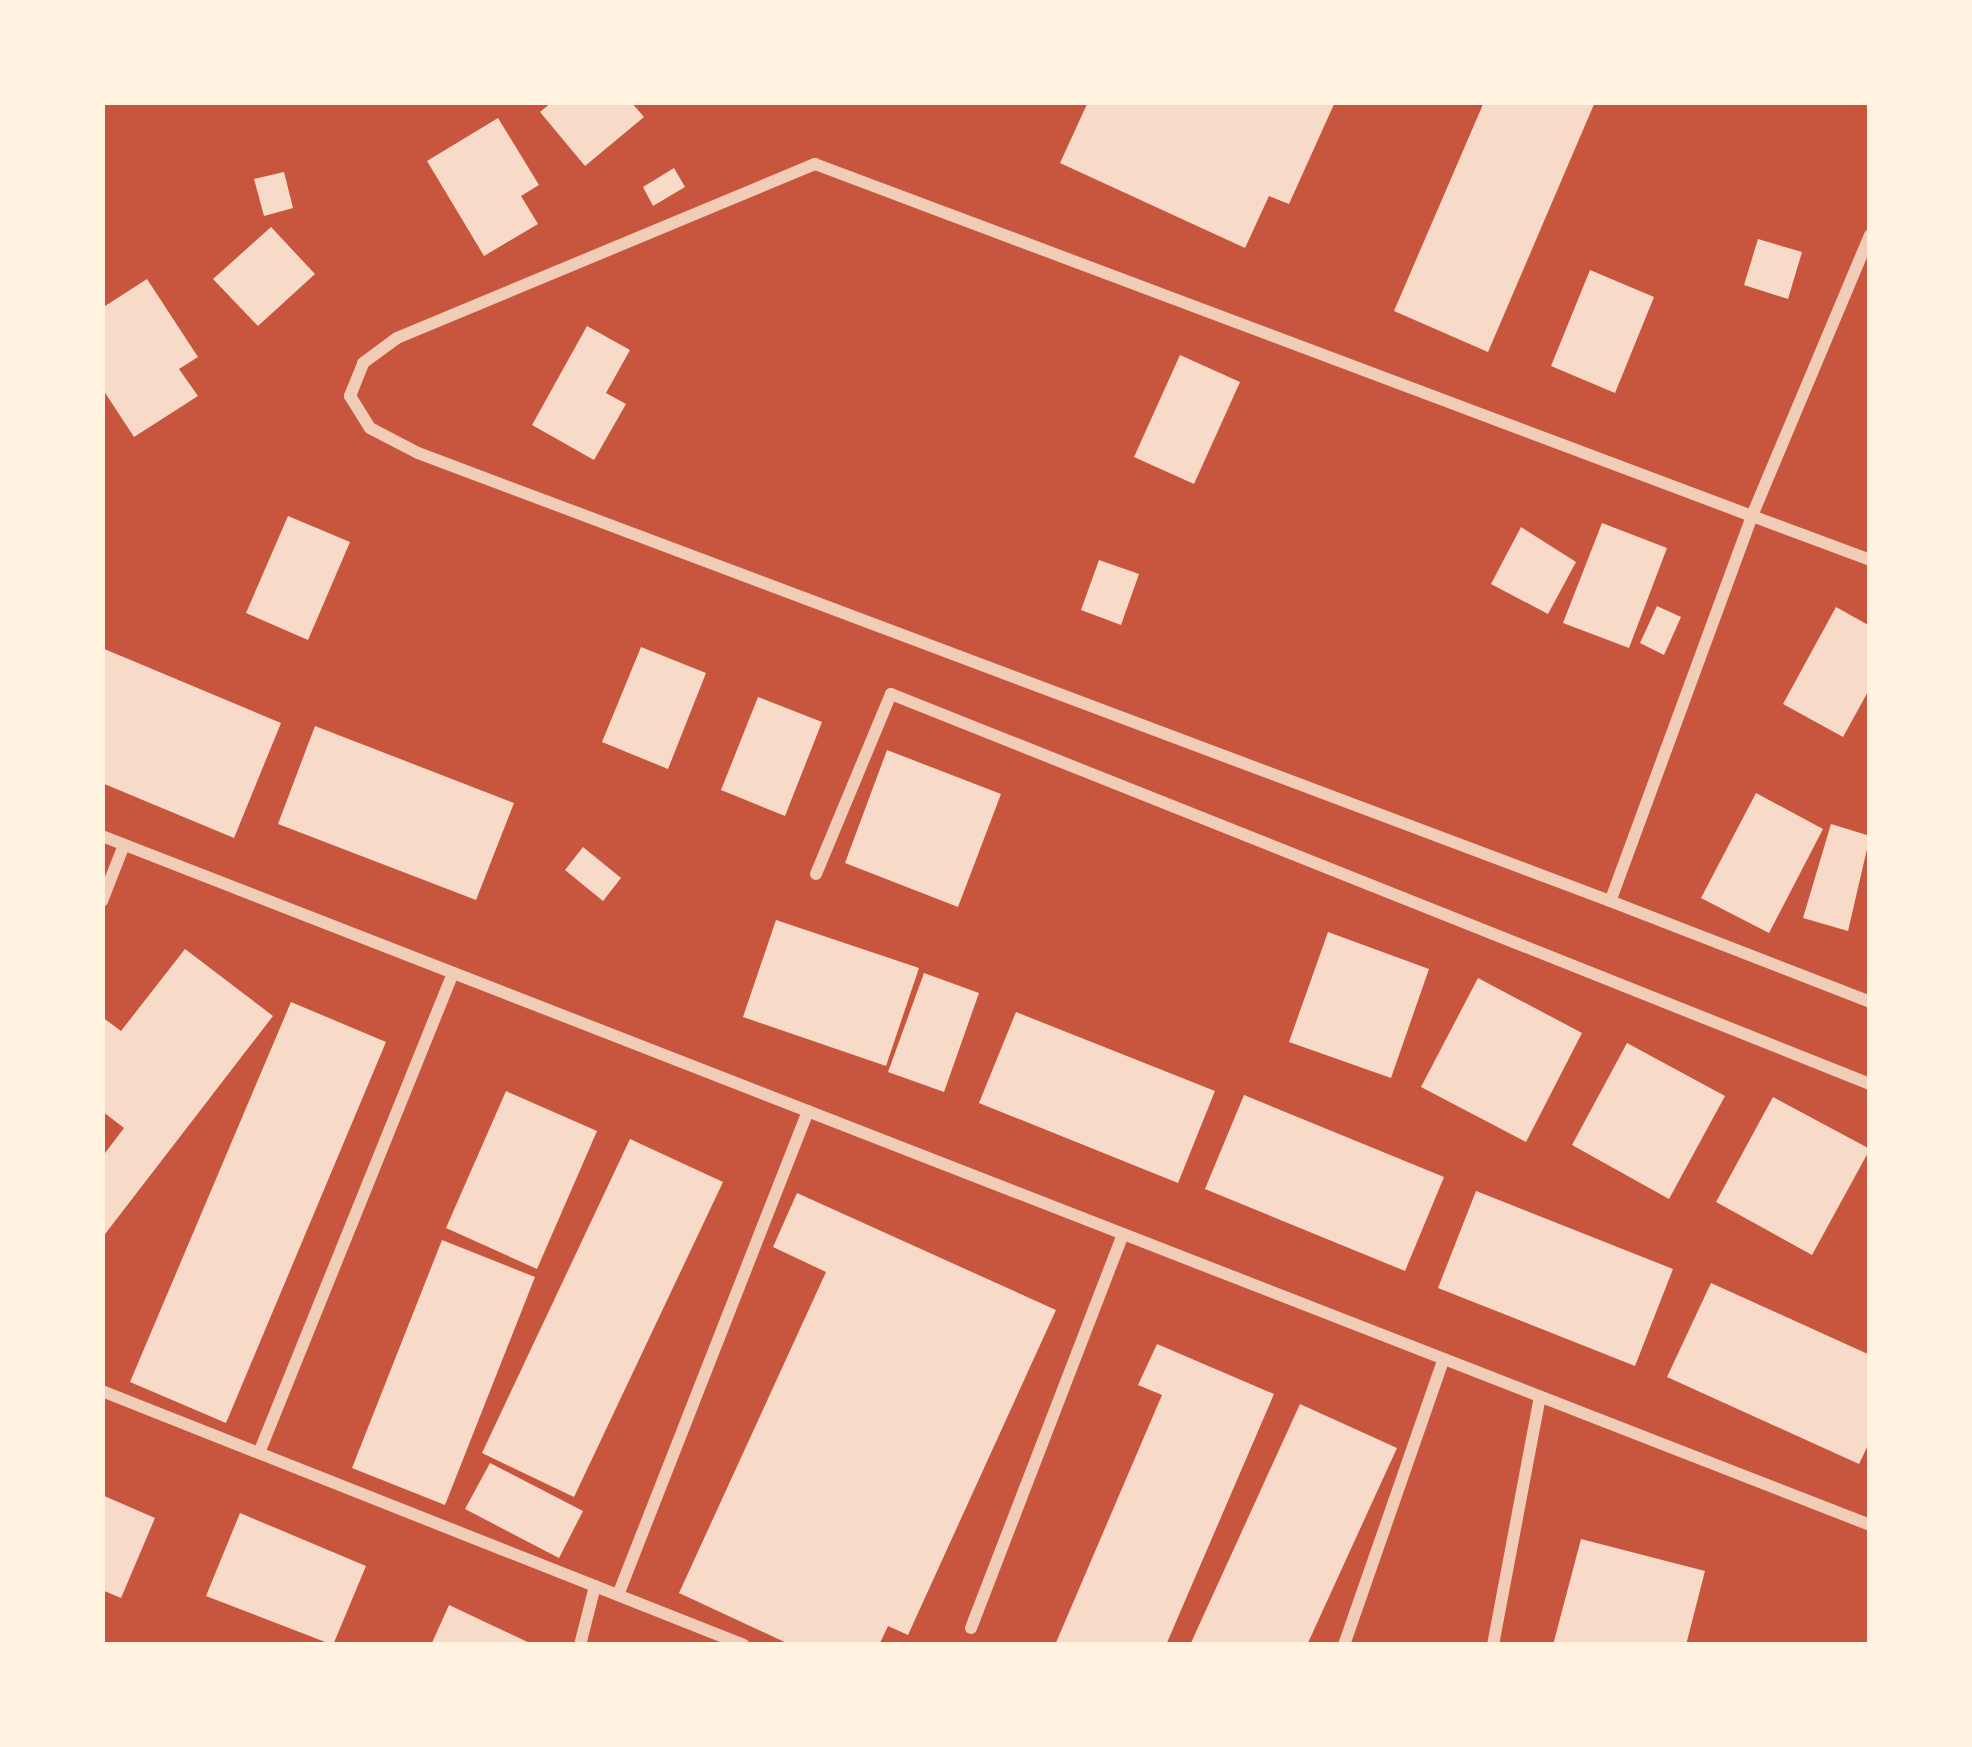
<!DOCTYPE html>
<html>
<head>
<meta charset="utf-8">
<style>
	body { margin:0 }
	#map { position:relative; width:1972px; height:1747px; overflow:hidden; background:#c8553d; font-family:"Golos Text",sans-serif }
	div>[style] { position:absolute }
	.building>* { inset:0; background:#f7dbc8 }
	.minor>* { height:12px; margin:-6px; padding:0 6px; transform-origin:6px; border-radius:6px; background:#f1ccb7 }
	span { translate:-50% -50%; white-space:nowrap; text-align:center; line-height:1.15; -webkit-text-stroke:12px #fff3e0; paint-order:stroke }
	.frame { position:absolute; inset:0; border:105px solid #fff3e0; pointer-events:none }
</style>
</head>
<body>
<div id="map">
	<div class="building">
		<i style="clip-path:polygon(552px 102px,631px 102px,644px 117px,585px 166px,540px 112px)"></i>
		<i style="clip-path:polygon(1088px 102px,1335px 102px,1289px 204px,1269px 196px,1245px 248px,1060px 163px)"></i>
		<i style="clip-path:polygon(1484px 102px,1595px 102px,1488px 352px,1394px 311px)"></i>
		<i style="clip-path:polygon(498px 118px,539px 185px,521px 196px,538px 224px,484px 256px,427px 161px)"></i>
		<i style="clip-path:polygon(674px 168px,685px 187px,653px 206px,643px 187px)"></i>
		<i style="clip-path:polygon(284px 172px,293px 208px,264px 216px,254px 179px)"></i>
		<i style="clip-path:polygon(271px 227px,315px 274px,258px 326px,213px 279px)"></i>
		<i style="clip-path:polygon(1758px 239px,1802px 252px,1788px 299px,1744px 285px)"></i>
		<i style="clip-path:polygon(1590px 270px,1654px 297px,1615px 393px,1551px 366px)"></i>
		<i style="clip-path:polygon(147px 279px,198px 357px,179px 369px,198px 396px,134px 437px,102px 388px,102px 308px)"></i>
		<i style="clip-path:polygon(587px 326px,630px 350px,606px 393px,626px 404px,594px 460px,532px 425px)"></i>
		<i style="clip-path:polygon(1180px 355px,1240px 382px,1194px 484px,1134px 457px)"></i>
		<i style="clip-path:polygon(288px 516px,350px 542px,308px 640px,246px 613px)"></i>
		<i style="clip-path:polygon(1602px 523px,1667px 548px,1629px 648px,1563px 623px)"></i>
		<i style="clip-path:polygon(1521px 527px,1576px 562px,1548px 614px,1491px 584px)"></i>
		<i style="clip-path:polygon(1099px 560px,1139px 574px,1121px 625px,1081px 610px)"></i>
		<i style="clip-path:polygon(1657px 606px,1681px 617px,1664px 655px,1640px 643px)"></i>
		<i style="clip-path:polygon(1836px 607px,1870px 626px,1870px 688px,1843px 737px,1783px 704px)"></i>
		<i style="clip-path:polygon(641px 647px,706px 673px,668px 769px,602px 742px)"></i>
		<i style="clip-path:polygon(102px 648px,281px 723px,234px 838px,102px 783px)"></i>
		<i style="clip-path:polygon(758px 697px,822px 722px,785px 816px,721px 790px)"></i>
		<i style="clip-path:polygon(315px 726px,514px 803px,476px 900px,278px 824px)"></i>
		<i style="clip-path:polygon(887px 750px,1001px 794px,958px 907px,845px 863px)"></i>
		<i style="clip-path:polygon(1756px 793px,1823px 829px,1769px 933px,1701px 898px)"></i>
		<i style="clip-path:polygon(1831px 824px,1870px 836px,1848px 931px,1803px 918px)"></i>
		<i style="clip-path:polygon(583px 847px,621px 878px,603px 901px,565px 870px)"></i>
		<i style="clip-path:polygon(776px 920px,919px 968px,886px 1066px,743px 1017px)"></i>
		<i style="clip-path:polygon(1328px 932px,1429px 969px,1391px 1078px,1289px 1042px)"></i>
		<i style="clip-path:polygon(185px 949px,273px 1016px,102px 1238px,102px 1157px,124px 1128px,102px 1111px,102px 1017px,121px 1031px)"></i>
		<i style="clip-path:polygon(924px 973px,979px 993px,944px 1092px,888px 1072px)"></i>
		<i style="clip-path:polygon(1478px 978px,1582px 1033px,1526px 1142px,1421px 1087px)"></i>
		<i style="clip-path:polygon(291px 1002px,386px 1042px,226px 1423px,130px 1382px)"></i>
		<i style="clip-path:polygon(1016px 1012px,1215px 1091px,1178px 1183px,979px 1103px)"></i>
		<i style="clip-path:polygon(1627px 1043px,1725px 1096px,1669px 1199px,1572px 1145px)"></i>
		<i style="clip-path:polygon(506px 1091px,597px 1131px,537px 1269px,446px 1228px)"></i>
		<i style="clip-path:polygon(1244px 1095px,1444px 1177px,1405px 1271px,1205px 1189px)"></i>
		<i style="clip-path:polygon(1773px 1097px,1870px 1149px,1812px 1255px,1716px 1202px)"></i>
		<i style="clip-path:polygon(630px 1139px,723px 1182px,574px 1497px,482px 1453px)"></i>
		<i style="clip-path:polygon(1476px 1191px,1673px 1269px,1635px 1366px,1438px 1288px)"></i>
		<i style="clip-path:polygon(797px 1193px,1056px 1310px,908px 1635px,888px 1626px,879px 1645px,791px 1645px,679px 1593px,826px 1272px,773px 1247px)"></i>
		<i style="clip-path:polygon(442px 1240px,535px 1277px,445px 1505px,352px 1468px)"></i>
		<i style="clip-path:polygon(1711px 1283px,1870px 1355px,1870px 1441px,1859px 1464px,1667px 1377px)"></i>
		<i style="clip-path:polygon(1157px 1344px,1274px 1394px,1166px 1645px,1055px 1645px,1162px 1395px,1138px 1385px)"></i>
		<i style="clip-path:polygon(1300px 1404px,1397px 1448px,1307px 1645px,1190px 1645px)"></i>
		<i style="clip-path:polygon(490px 1463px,583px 1511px,559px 1558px,465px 1509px)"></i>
		<i style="clip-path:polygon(102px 1495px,155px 1518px,121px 1598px,102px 1590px)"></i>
		<i style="clip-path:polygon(240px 1513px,366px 1566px,333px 1645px,206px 1596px)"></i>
		<i style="clip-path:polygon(1581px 1539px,1705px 1571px,1686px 1645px,1553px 1645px)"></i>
		<i style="clip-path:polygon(449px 1605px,534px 1645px,431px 1645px)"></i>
	</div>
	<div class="minor">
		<i style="left:1870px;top:235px;width:305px;rotate:112.8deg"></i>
		<i style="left:1752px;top:516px;width:410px;rotate:110.2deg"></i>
		<i style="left:1610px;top:901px;width:1273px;rotate:-159.4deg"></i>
		<i style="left:418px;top:453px;width:54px;rotate:-152.5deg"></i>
		<i style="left:370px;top:428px;width:38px;rotate:-122deg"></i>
		<i style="left:350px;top:396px;width:35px;rotate:-68deg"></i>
		<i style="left:363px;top:363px;width:42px;rotate:-36.3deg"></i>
		<i style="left:397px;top:338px;width:453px;rotate:-22.6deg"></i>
		<i style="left:815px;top:164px;width:1001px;rotate:20.59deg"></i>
		<i style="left:1752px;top:516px;width:126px;rotate:20.4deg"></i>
		<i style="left:102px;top:836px;width:1898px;rotate:21.29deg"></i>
		<i style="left:816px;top:874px;width:195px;rotate:-67.4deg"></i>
		<i style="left:891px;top:694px;width:1054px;rotate:21.72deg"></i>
		<i style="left:102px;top:901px;width:60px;rotate:-68.6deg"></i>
		<i style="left:1610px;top:901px;width:279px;rotate:21.2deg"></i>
		<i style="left:102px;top:1391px;width:690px;rotate:21.59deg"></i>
		<i style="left:259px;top:1453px;width:518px;rotate:-67.99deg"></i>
		<i style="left:618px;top:1595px;width:520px;rotate:-68.57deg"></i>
		<i style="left:971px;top:1628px;width:422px;rotate:-68.9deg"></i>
		<i style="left:580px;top:1645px;width:61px;rotate:-75.7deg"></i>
		<i style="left:1344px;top:1645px;width:301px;rotate:-70.8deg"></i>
		<i style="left:1493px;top:1645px;width:252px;rotate:-79.3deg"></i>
	</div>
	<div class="frame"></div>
</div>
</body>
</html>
